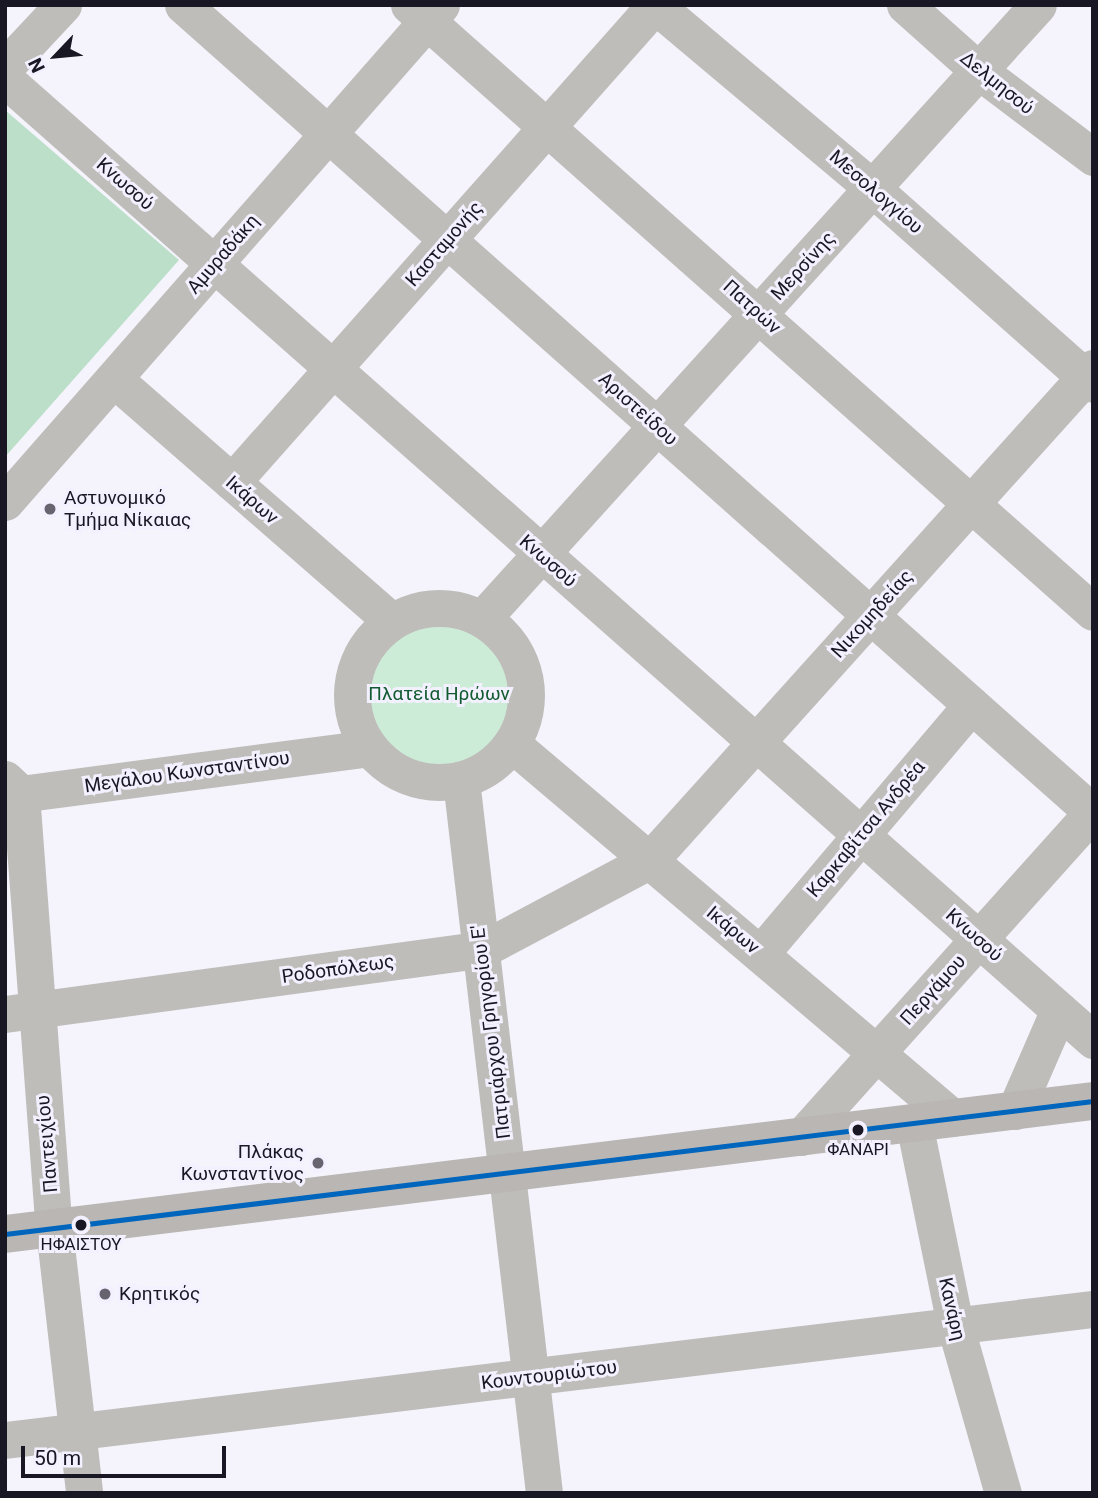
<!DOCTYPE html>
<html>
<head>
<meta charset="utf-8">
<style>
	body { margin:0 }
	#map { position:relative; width:1098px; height:1498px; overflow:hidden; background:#f5f4fc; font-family:Roboto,sans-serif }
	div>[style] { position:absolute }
	.green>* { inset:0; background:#cdecd8 }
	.round { border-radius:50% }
	.forest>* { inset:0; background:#bcdfc9 }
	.minor>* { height:37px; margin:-18.5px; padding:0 18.5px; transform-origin:18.5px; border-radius:18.5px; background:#bfbdba }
	.minor>.ring { margin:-18.5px; padding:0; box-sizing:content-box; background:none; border:37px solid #bfbdba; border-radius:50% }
	.major>* { height:38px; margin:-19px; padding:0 19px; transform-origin:19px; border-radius:19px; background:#b9b6b3 }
	.bus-1>* { height:5px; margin:-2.5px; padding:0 2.5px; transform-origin:2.5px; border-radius:2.5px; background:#0065bd }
	.dots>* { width:19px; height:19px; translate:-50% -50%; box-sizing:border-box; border:4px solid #f3f0ff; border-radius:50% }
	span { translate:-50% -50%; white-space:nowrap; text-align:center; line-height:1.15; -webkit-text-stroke:6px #f3f0ff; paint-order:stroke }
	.bus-label { font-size:17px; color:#1a1724 }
	.street-label { font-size:19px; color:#1a1724 }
	.poi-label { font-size:19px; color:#1a1724 }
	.left { translate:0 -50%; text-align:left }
	.right { translate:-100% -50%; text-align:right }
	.park-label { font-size:19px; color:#125a30 }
	.frame { position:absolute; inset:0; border:7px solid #1a1724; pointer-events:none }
	.north { position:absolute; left:21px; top:21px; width:70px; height:70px; -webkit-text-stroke:5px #f3f0ff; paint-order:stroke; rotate:244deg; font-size:19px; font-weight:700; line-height:28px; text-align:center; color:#1a1724 }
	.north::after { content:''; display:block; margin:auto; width:24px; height:32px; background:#1a1724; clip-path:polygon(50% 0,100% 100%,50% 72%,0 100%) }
	.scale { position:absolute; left:21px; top:1446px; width:205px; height:32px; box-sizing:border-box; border:4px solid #1a1724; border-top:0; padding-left:9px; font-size:21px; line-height:24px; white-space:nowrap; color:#1a1724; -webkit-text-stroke:5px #f3f0ff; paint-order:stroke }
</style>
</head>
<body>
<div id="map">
	<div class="green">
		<i class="round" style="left:363px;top:618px;width:152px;height:152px"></i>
	</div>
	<div class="forest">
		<i style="clip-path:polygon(5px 110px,179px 260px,5px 457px)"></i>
	</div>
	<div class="minor">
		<i style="left:183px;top:5px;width:1217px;rotate:41.6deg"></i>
		<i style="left:409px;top:5px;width:914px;rotate:41.59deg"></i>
		<i style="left:655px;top:5px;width:284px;rotate:40.1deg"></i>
		<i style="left:872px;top:188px;width:295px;rotate:41.6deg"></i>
		<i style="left:905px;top:5px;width:99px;rotate:41.7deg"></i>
		<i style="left:979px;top:71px;width:143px;rotate:37deg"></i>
		<i style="left:5px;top:67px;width:85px;rotate:-46.9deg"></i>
		<i style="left:5px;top:79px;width:1452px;rotate:41.45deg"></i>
		<i style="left:114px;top:379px;width:368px;rotate:41.1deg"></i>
		<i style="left:232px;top:482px;width:638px;rotate:-48.43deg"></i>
		<i style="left:5px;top:502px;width:661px;rotate:-48.74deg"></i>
		<i class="ring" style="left:352px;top:608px;width:137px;height:137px"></i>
		<i style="left:482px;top:619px;width:828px;rotate:-47.84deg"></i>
		<i style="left:512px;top:744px;width:578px;rotate:40.3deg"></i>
		<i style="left:5px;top:779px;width:22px;rotate:43deg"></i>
		<i style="left:21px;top:794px;width:435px;rotate:85.7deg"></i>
		<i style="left:54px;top:1228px;width:267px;rotate:83.5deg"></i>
		<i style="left:461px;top:780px;width:718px;rotate:83.36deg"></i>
		<i style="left:5px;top:796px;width:367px;rotate:-7.5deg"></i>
		<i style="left:761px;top:953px;width:325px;rotate:-49.7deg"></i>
		<i style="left:5px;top:1014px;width:480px;rotate:-7.7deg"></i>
		<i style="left:481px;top:950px;width:191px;rotate:-28deg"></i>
		<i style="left:650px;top:860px;width:662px;rotate:-48deg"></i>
		<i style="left:1015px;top:1111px;width:110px;rotate:-66.5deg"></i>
		<i style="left:914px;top:1123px;width:206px;rotate:78.5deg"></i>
		<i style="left:955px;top:1325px;width:175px;rotate:74.1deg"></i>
		<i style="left:801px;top:1137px;width:438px;rotate:-48.1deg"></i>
		<i style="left:5px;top:1440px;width:1096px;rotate:-6.87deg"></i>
	</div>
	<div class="major">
		<i style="left:5px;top:1234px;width:1096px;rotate:-6.97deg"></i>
	</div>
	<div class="bus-1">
		<i style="left:5px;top:1234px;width:1096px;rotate:-6.97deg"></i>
	</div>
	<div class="dots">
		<i style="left:50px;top:509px;background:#676470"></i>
		<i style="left:858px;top:1130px;background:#1a1724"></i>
		<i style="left:318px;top:1163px;background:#676470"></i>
		<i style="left:81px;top:1225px;background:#1a1724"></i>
		<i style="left:105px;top:1294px;background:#676470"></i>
	</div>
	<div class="bus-label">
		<span style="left:858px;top:1150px">ΦΑΝΑΡΙ</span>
		<span style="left:81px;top:1245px">ΗΦΑΙΣΤΟΥ</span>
	</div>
	<div class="street-label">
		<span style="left:997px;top:83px;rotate:39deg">Δελμησού</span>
		<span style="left:125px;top:184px;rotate:41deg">Κνωσού</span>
		<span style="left:876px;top:192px;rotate:41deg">Μεσολογγίου</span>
		<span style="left:444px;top:244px;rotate:-49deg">Κασταμονής</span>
		<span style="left:223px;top:254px;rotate:-49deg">Αμυραδάκη</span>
		<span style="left:803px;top:266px;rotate:-48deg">Μερσίνης</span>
		<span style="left:752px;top:307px;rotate:42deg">Πατρών</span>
		<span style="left:638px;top:409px;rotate:42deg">Αριστείδου</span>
		<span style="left:252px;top:500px;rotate:41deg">Ικάρων</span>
		<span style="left:548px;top:561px;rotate:41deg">Κνωσού</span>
		<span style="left:872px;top:614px;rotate:-48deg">Νικομηδείας</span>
		<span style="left:187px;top:772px;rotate:-8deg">Μεγάλου Κωνσταντίνου</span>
		<span style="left:866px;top:829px;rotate:-50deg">Καρκαβίτσα Ανδρέα</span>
		<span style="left:733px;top:930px;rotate:40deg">Ικάρων</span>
		<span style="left:974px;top:935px;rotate:42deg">Κνωσού</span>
		<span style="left:338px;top:969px;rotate:-8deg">Ροδοπόλεως</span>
		<span style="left:933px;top:990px;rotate:-48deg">Περγάμου</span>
		<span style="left:491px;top:1032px;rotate:-97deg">Πατριάρχου Γρηγορίου Ε'</span>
		<span style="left:47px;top:1144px;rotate:-95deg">Παντειχίου</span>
		<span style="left:952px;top:1309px;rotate:77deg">Κανάρη</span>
		<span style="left:549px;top:1375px;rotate:-7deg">Κουντουριώτου</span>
	</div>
	<div class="poi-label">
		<span class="left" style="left:64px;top:509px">Αστυνομικό<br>Τμήμα Νίκαιας</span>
		<span class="right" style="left:304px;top:1163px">Πλάκας<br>Κωνσταντίνος</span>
		<span class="left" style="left:119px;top:1294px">Κρητικός</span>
	</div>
	<div class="park-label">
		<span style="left:439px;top:694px">Πλατεία Ηρώων</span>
	</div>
	<div class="frame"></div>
	<div class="north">N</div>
	<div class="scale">50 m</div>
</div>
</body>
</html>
